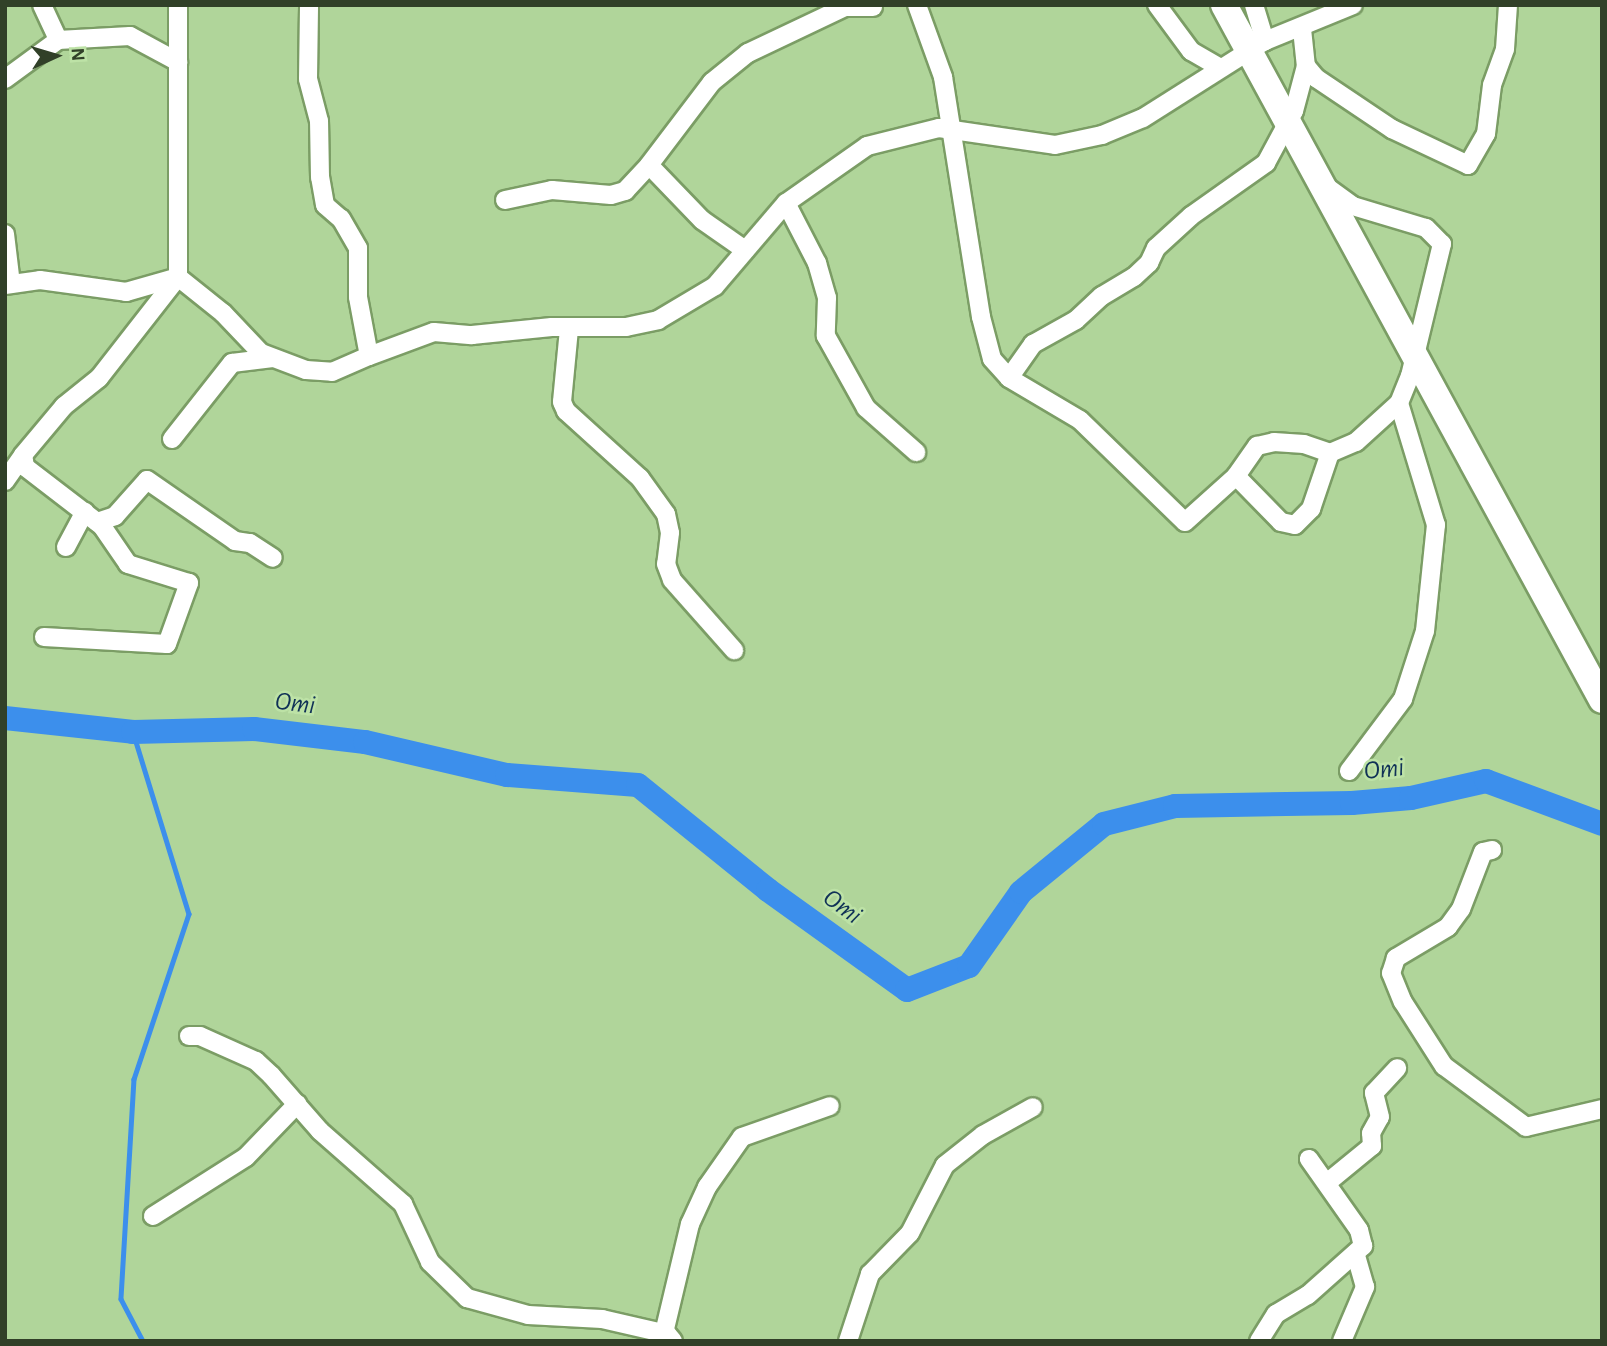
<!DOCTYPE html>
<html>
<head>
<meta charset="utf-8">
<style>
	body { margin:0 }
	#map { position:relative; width:1607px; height:1346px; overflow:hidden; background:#b0d59a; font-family:"Alegreya Sans",sans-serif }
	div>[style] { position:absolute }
	.stream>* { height:4.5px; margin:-2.25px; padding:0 2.25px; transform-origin:2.25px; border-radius:2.25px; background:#3c8fec }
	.river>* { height:24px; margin:-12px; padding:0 12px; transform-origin:12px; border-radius:12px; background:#3c8fec }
	.roads { filter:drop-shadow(2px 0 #7b9d65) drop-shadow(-2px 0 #7b9d65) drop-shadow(0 2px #7b9d65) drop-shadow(0 -2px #7b9d65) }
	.minor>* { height:18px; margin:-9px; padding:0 9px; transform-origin:9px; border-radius:9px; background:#fff }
	.highway>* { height:26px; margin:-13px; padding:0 13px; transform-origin:13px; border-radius:13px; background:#fff }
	span { translate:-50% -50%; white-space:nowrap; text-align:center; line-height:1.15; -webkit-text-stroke:5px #bde2a6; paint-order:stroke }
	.water-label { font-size:26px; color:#103156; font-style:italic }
	.frame { position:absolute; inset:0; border:7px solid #314028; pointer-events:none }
	.north { position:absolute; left:21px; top:21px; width:70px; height:70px; -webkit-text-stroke:5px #bde2a6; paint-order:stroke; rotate:86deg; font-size:19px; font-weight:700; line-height:28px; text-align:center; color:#314028 }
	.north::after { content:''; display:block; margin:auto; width:24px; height:32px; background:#314028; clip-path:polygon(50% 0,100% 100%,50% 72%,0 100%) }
</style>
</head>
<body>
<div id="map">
	<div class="stream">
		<i style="left:133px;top:732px;width:190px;rotate:72.9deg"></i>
		<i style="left:189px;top:914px;width:174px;rotate:108.4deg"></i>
		<i style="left:134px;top:1079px;width:220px;rotate:93.4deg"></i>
		<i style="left:121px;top:1299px;width:47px;rotate:62.4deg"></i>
	</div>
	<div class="river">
		<i style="left:5px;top:718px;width:129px;rotate:6.2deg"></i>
		<i style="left:133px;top:732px;width:121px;rotate:-1.4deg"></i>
		<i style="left:254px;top:729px;width:112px;rotate:6.7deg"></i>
		<i style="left:365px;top:742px;width:146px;rotate:13.1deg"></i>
		<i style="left:507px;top:775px;width:131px;rotate:4.4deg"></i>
		<i style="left:638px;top:785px;width:167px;rotate:38.9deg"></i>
		<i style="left:768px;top:890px;width:171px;rotate:35.7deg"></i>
		<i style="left:907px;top:990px;width:66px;rotate:-21.2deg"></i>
		<i style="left:969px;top:966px;width:90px;rotate:-54.9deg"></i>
		<i style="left:1021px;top:892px;width:107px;rotate:-39.3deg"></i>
		<i style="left:1104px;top:824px;width:73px;rotate:-14.2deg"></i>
		<i style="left:1175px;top:806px;width:177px;rotate:-1deg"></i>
		<i style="left:1352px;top:803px;width:59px;rotate:-4.8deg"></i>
		<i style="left:1411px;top:798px;width:77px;rotate:-12.8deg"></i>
		<i style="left:1486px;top:781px;width:124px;rotate:20.3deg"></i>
	</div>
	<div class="roads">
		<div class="minor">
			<i style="left:42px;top:5px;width:38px;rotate:65deg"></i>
			<i style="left:58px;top:40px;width:72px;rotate:-3.2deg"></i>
			<i style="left:130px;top:36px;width:55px;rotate:28.4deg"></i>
			<i style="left:917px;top:5px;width:77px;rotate:70.1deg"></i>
			<i style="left:943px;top:77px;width:243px;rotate:81deg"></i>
			<i style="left:981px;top:317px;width:43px;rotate:75.3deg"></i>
			<i style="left:992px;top:359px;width:25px;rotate:48deg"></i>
			<i style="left:1009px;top:378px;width:82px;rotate:30.6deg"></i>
			<i style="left:1080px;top:420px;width:146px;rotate:44.2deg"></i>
			<i style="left:1185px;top:522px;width:69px;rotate:-42deg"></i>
			<i style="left:1236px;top:476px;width:64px;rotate:45.6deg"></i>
			<i style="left:1281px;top:522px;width:14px;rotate:12deg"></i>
			<i style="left:1295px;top:525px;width:23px;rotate:-45deg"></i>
			<i style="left:1311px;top:509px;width:59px;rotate:-71.3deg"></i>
			<i style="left:1157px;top:5px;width:57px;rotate:53.5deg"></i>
			<i style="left:1191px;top:51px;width:32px;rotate:30deg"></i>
			<i style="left:1254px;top:5px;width:38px;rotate:73deg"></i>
			<i style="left:1302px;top:29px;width:37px;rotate:84deg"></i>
			<i style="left:1306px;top:66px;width:16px;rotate:50deg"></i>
			<i style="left:1316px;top:78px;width:92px;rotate:33.9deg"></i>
			<i style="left:1392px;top:129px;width:84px;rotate:25.3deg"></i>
			<i style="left:1468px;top:165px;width:36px;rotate:-60deg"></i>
			<i style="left:1486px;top:134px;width:49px;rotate:-83deg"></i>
			<i style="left:1492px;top:85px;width:38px;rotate:-70deg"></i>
			<i style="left:1505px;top:49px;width:44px;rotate:-86.1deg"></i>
			<i style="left:5px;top:79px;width:66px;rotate:-36.3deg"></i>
			<i style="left:505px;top:200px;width:48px;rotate:-12deg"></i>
			<i style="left:552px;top:190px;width:59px;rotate:4.8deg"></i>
			<i style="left:611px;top:195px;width:15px;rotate:-16deg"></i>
			<i style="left:625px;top:191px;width:35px;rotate:-47deg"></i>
			<i style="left:786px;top:203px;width:68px;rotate:62.7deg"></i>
			<i style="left:817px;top:263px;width:36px;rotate:74deg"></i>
			<i style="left:827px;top:298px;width:38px;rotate:92deg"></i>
			<i style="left:826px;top:336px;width:82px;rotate:60.9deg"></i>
			<i style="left:866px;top:408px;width:67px;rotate:41.3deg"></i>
			<i style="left:5px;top:234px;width:50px;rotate:83.2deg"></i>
			<i style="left:745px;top:250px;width:52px;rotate:-145.1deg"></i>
			<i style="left:702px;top:220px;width:76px;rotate:-133.9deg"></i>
			<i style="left:649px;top:165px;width:104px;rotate:-52.8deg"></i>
			<i style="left:712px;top:82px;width:46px;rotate:-38.9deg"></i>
			<i style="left:748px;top:53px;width:107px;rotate:-25.4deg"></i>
			<i style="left:845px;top:7px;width:28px"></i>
			<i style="left:178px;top:277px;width:58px;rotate:38.7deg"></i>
			<i style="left:223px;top:313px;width:55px;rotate:46.5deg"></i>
			<i style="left:261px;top:353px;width:48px;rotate:20.7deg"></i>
			<i style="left:306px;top:370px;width:26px;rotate:4deg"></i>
			<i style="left:332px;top:372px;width:40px;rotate:-23.4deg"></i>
			<i style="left:369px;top:356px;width:60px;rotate:-100.6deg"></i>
			<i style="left:358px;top:297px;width:49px;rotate:-90deg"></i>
			<i style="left:358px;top:248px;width:34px;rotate:-120deg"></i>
			<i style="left:341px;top:219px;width:21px;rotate:-139deg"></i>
			<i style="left:325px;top:205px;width:28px;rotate:-100deg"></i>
			<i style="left:320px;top:177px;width:56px;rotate:-91deg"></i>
			<i style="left:319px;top:121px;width:43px;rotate:-104.7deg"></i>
			<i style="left:308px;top:79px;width:74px;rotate:-89.2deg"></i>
			<i style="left:5px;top:285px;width:35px;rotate:-8deg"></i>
			<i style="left:40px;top:280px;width:87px;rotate:7.9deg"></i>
			<i style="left:126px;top:292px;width:54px;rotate:-16.1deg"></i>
			<i style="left:569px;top:329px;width:73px;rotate:95.5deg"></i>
			<i style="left:562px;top:402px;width:10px;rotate:66deg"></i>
			<i style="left:566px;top:411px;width:100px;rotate:42.2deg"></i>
			<i style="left:640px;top:478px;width:44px;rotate:54.2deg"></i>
			<i style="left:666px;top:514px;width:19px;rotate:78deg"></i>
			<i style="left:670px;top:533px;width:31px;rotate:97deg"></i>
			<i style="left:666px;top:564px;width:17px;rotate:69deg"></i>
			<i style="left:672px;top:580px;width:94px;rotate:48.5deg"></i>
			<i style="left:369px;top:356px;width:69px;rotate:-20.3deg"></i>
			<i style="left:434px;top:332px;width:38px;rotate:5deg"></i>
			<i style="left:472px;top:335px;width:80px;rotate:-5.7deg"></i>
			<i style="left:552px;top:327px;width:74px"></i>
			<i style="left:626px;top:327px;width:33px;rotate:-12deg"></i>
			<i style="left:658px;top:320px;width:66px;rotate:-30.8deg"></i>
			<i style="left:715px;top:286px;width:109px;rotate:-49.5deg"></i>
			<i style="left:786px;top:203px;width:99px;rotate:-35.1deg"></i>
			<i style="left:867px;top:146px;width:74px;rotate:-14deg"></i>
			<i style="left:939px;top:128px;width:117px;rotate:8.3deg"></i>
			<i style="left:1055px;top:145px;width:48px;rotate:-12deg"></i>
			<i style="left:1102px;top:135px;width:44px;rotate:-22.5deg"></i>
			<i style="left:1143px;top:118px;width:144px;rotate:-32.3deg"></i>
			<i style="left:1265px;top:41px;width:95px;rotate:-22.2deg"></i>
			<i style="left:1009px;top:378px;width:42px;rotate:-54.8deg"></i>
			<i style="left:1033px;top:344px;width:49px;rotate:-29.2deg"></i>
			<i style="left:1076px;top:320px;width:35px;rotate:-43deg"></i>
			<i style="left:1102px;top:296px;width:37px;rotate:-31deg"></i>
			<i style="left:1134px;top:277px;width:21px;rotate:-43deg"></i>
			<i style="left:1149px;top:263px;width:17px;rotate:-65deg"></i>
			<i style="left:1156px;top:248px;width:47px;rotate:-42.4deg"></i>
			<i style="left:1191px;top:216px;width:92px;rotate:-35.2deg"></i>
			<i style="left:1266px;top:163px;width:59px;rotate:-61.7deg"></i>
			<i style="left:1294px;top:111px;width:47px;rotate:-75.1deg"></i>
			<i style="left:172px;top:439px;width:97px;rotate:-51.7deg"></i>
			<i style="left:232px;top:363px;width:41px;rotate:-7deg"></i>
			<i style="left:1236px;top:476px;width:37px;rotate:-55deg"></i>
			<i style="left:1257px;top:446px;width:17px;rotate:-13deg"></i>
			<i style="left:1274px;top:442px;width:30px;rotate:4deg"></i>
			<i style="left:1304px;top:444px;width:28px;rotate:19deg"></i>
			<i style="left:1330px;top:453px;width:28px;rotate:-23deg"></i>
			<i style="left:1356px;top:442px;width:58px;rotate:-42.2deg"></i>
			<i style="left:1399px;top:403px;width:29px;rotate:-68deg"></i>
			<i style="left:1410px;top:376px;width:136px;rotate:-76.4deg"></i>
			<i style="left:1442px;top:244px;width:23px;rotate:-135deg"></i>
			<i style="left:1426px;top:228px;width:76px;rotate:-163.2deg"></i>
			<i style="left:1353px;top:206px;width:31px;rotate:-144deg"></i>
			<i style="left:5px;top:481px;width:32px;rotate:-55deg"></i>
			<i style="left:97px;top:522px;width:19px;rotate:-18deg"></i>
			<i style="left:115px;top:516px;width:48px;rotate:-48.4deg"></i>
			<i style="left:147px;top:480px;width:107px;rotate:34.7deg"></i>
			<i style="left:235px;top:541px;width:15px;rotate:8deg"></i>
			<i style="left:250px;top:543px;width:27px;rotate:33deg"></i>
			<i style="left:66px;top:547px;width:40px;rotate:-62deg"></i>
			<i style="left:44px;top:637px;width:123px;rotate:3.3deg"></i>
			<i style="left:167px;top:644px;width:65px;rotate:-70.2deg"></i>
			<i style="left:189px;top:583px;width:64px;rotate:-162.7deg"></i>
			<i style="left:128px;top:564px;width:46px;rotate:-124.4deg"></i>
			<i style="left:102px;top:526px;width:97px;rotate:-142.5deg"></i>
			<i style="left:25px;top:467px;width:12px;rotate:-99deg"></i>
			<i style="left:23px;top:455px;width:64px;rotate:-50.1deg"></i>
			<i style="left:64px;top:406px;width:45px;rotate:-38.7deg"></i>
			<i style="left:99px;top:378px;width:128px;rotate:-52deg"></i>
			<i style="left:178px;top:277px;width:272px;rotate:-90deg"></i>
			<i style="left:1349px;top:771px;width:90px;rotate:-53.1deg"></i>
			<i style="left:1403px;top:699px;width:71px;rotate:-72.1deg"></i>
			<i style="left:1425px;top:631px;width:107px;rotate:-84.1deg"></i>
			<i style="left:1436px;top:525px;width:127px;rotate:-106.9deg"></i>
			<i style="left:1492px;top:850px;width:9px;rotate:167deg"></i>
			<i style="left:1483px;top:852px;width:61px;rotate:111.1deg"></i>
			<i style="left:1461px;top:909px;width:22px;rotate:126deg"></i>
			<i style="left:1448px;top:927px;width:61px;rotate:149.2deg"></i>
			<i style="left:1396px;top:958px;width:16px;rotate:108deg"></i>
			<i style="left:1391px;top:973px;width:31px;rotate:68deg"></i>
			<i style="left:1403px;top:1002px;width:76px;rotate:57.4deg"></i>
			<i style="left:1444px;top:1066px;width:102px;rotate:36.6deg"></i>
			<i style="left:1526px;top:1127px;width:78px;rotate:-13.3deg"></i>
			<i style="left:189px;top:1036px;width:11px"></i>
			<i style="left:200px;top:1036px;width:61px;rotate:24.1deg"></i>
			<i style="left:256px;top:1061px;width:21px;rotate:43deg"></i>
			<i style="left:271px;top:1075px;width:74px;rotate:48.8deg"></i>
			<i style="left:320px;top:1131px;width:111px;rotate:41.3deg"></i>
			<i style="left:403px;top:1204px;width:64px;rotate:65deg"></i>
			<i style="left:430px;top:1262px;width:52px;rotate:44.2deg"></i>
			<i style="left:467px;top:1298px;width:63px;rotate:15.6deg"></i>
			<i style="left:528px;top:1315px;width:74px;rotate:3.1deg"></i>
			<i style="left:602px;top:1319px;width:67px;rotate:13deg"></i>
			<i style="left:667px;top:1334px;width:9px;rotate:49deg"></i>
			<i style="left:1328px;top:1182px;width:57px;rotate:-39.3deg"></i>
			<i style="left:1372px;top:1146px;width:13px;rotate:-94deg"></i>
			<i style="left:1371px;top:1133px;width:18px;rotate:-61deg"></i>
			<i style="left:1380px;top:1117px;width:25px;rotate:-104deg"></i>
			<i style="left:1374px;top:1093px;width:34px;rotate:-47deg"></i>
			<i style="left:153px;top:1216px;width:110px;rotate:-32.4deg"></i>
			<i style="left:246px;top:1157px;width:74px;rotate:-46.1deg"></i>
			<i style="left:664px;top:1333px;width:112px;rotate:-76.6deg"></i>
			<i style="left:690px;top:1224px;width:41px;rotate:-65.3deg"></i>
			<i style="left:707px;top:1187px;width:61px;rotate:-55deg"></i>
			<i style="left:742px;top:1137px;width:93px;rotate:-19.4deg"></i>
			<i style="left:848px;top:1341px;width:71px;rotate:-71.8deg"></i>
			<i style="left:870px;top:1274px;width:57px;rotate:-45.7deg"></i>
			<i style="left:910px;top:1233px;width:76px;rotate:-62.8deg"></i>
			<i style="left:945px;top:1165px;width:48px;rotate:-38.3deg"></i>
			<i style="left:983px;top:1135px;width:57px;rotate:-29.2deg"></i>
			<i style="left:1259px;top:1341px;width:32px;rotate:-58deg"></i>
			<i style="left:1276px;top:1314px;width:37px;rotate:-31deg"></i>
			<i style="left:1308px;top:1295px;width:74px;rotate:-41.7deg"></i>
			<i style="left:1363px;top:1246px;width:16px;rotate:-104deg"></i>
			<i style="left:1359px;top:1230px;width:87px;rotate:-125.2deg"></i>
			<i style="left:1342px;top:1341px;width:59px;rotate:-66.9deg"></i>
			<i style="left:1365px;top:1287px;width:35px;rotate:-106deg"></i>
		</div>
		<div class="highway">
			<i style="left:1224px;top:5px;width:791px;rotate:61.46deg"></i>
		</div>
	</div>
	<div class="water-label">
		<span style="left:295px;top:704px;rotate:7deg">Omi</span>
		<span style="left:1384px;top:770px;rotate:-6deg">Omi</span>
		<span style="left:842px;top:907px;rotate:36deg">Omi</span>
	</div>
	<div class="frame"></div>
	<div class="north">N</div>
</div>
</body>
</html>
